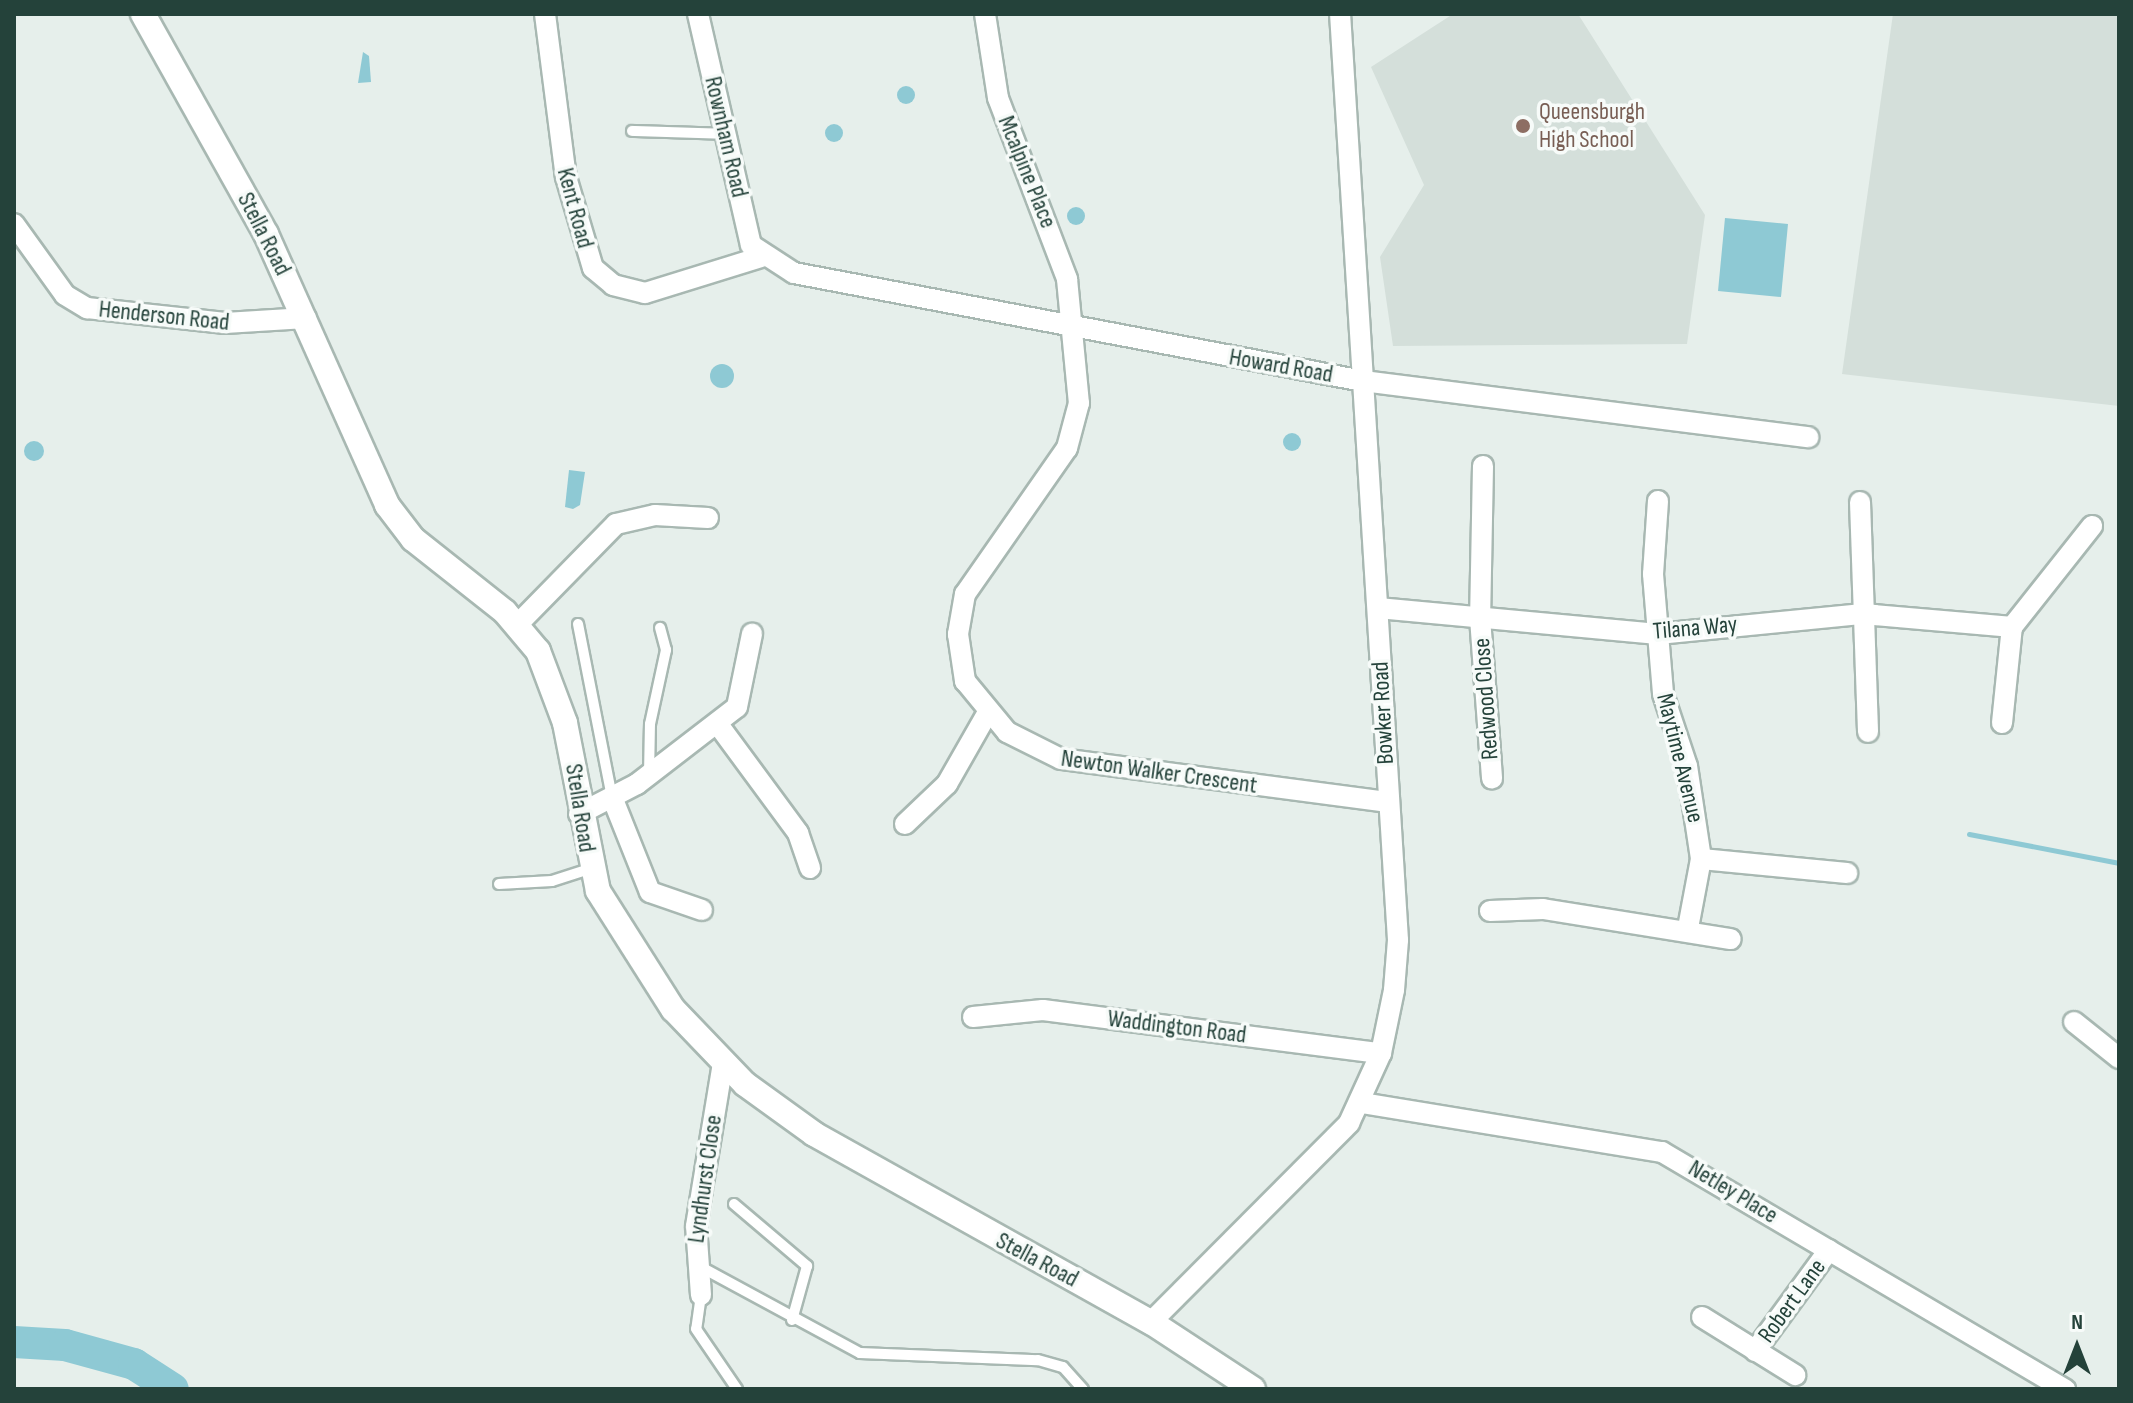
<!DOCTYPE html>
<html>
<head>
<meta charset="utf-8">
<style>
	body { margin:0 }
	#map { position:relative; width:2133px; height:1403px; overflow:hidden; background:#e6efeb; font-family:"Sofia Sans Condensed",sans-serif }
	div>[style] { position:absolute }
	.built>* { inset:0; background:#d4dfda }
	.water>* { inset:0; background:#8ec9d4 }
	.round { border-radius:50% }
	.stream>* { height:5px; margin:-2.5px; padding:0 2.5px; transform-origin:2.5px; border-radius:2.5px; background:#8ec9d4 }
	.river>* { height:32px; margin:-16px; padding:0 16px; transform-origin:16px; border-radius:16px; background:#8ec9d4 }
	.roads { filter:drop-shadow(2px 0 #a8b8b2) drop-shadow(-2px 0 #a8b8b2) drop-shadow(0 2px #a8b8b2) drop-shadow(0 -2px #a8b8b2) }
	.service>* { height:10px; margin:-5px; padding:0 5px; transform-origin:5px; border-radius:5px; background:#fff }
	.minor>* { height:20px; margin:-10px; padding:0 10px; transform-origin:10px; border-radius:10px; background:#fff }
	.secondary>* { height:24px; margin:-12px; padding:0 12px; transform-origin:12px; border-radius:12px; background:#fff }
	.dots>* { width:22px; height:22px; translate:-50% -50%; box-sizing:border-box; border:4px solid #f7fbf9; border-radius:50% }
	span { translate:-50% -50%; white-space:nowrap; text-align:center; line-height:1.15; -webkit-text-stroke:7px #f7fbf9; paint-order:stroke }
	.education-label { font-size:24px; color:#785e54 }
	.left { translate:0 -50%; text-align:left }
	.street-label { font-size:24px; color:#24423a }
	.frame { position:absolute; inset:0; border:16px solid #24423a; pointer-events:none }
	.north { position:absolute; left:2037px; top:1307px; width:80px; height:80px; -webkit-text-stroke:6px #f7fbf9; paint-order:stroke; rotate:0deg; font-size:22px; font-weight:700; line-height:32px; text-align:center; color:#24423a }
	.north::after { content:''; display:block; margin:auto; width:28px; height:36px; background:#24423a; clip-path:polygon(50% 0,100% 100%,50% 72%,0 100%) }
</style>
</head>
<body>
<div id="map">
	<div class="built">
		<i style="clip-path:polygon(1453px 14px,1578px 14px,1705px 215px,1687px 344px,1393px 346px,1380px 257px,1424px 185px,1371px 67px)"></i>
		<i style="clip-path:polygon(1893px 14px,2119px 16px,2119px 406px,1842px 374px)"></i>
	</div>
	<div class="water">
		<i style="clip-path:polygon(363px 52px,369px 56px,371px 82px,358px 83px)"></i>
		<i class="round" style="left:897px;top:86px;width:18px;height:18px"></i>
		<i class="round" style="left:825px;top:124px;width:18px;height:18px"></i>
		<i class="round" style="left:1067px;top:207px;width:18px;height:18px"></i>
		<i style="clip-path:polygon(1725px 218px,1788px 224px,1781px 297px,1718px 291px)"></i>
		<i class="round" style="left:710px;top:364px;width:24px;height:24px"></i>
		<i class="round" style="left:1283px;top:433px;width:18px;height:18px"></i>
		<i class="round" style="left:24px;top:441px;width:20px;height:20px"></i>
		<i style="clip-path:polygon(569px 470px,585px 472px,580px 505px,573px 509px,565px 507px)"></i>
	</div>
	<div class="stream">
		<i style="left:1969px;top:834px;width:153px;rotate:10.9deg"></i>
	</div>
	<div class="river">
		<i style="left:14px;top:1342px;width:51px;rotate:3.4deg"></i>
		<i style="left:65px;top:1345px;width:72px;rotate:15.4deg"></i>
		<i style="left:134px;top:1364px;width:46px;rotate:32.7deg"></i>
	</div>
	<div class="roads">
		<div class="service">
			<i style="left:632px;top:131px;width:93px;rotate:1.8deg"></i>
			<i style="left:578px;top:624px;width:176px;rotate:78.9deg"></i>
			<i style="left:649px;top:775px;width:51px;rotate:-88.9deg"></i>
			<i style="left:650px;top:724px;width:76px;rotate:-77.8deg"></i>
			<i style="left:666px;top:650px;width:23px;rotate:-105deg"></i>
			<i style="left:499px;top:884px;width:53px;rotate:-3.2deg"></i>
			<i style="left:552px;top:881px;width:40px;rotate:-18deg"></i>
			<i style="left:734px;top:1204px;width:96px;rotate:40.3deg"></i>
			<i style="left:807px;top:1266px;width:56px;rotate:105.5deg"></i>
			<i style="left:699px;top:1266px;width:183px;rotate:28.4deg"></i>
			<i style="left:860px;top:1353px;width:178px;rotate:2.3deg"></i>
			<i style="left:1038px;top:1360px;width:26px;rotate:16deg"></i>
			<i style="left:1063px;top:1367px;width:30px;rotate:48deg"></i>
			<i style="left:701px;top:1295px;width:34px;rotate:98deg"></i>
			<i style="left:696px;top:1329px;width:73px;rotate:55.7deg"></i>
		</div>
		<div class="minor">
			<i style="left:545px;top:14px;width:164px;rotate:82.7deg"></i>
			<i style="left:566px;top:177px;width:95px;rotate:73.5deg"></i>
			<i style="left:593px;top:268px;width:26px;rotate:40deg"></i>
			<i style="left:613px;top:285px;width:33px;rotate:14deg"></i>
			<i style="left:645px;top:293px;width:121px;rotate:-17.2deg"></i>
			<i style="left:698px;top:14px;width:237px;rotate:77.1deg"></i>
			<i style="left:751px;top:245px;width:51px;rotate:33.1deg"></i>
			<i style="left:794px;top:273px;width:579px;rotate:10.75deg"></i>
			<i style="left:1363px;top:381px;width:449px;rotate:7.2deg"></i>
			<i style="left:985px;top:14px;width:85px;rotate:81.2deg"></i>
			<i style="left:998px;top:98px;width:194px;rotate:69.1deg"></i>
			<i style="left:1067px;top:279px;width:125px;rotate:84.5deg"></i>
			<i style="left:1079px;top:403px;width:47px;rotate:104.9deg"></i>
			<i style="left:1067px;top:448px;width:178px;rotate:124.9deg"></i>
			<i style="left:965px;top:594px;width:41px;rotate:99.9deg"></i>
			<i style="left:958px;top:634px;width:48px;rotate:81.5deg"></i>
			<i style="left:965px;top:681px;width:66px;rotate:50.5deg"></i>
			<i style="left:1007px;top:732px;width:60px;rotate:26.6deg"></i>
			<i style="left:1061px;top:759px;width:330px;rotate:7.5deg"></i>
			<i style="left:14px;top:224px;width:87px;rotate:54.3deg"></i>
			<i style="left:65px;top:295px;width:26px;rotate:31deg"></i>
			<i style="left:87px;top:308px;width:139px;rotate:6.2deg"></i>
			<i style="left:225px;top:323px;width:81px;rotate:-3.5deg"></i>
			<i style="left:1483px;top:466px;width:152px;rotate:91.1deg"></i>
			<i style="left:1480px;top:618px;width:161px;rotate:85.7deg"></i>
			<i style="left:1658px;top:501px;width:73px;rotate:93.9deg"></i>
			<i style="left:1653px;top:574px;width:120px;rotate:85.2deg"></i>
			<i style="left:1663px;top:694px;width:76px;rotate:71.6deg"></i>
			<i style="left:1687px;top:766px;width:94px;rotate:81.4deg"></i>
			<i style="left:1701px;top:859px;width:70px;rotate:100.7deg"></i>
			<i style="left:1860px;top:502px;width:230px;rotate:88deg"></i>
			<i style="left:1378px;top:608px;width:281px;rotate:5.3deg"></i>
			<i style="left:1658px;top:634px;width:206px;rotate:-5.6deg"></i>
			<i style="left:1863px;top:614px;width:150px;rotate:5deg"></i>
			<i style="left:518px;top:624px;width:140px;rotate:-45.6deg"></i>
			<i style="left:616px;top:524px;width:40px;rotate:-13deg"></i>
			<i style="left:655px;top:515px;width:53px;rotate:3.2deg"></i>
			<i style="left:717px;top:723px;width:137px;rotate:53.6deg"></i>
			<i style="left:798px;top:833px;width:37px;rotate:71deg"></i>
			<i style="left:2002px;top:723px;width:97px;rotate:-84.1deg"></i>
			<i style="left:2012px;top:627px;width:129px;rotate:-51.6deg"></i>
			<i style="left:612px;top:797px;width:102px;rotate:68.2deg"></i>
			<i style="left:650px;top:892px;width:55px;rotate:19.1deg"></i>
			<i style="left:579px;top:814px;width:65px;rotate:-27.3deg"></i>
			<i style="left:637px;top:784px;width:126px;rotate:-37.6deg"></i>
			<i style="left:737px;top:707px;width:75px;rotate:-78.4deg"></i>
			<i style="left:905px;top:824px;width:58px;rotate:-43.6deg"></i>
			<i style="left:947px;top:784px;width:83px;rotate:-60.3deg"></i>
			<i style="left:1701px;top:859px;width:147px;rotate:5.5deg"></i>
			<i style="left:1490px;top:911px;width:53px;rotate:-2.2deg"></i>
			<i style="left:1543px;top:909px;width:190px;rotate:9.1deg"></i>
			<i style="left:973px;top:1017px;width:70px;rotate:-5.7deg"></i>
			<i style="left:1043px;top:1010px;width:341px;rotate:7.3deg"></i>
			<i style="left:2074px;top:1022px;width:58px;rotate:38.7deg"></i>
			<i style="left:1362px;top:1103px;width:304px;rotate:9.3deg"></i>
			<i style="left:1662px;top:1152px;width:468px;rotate:30.5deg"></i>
			<i style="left:701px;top:1295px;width:69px;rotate:-94.1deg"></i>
			<i style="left:696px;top:1226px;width:165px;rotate:-80.6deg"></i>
			<i style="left:1702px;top:1317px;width:110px;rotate:31.9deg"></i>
			<i style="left:1151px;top:1322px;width:281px;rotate:-45.1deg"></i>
			<i style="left:1349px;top:1123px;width:77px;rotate:-65.4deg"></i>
			<i style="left:1381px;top:1053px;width:64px;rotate:-78.3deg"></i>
			<i style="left:1394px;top:990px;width:50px;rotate:-85.4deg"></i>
			<i style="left:1398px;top:940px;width:928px;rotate:-93.58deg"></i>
			<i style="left:1755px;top:1351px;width:125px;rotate:-53.8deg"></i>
		</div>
		<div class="secondary">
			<i style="left:143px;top:14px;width:252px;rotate:60.8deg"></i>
			<i style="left:266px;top:234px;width:297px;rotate:65.9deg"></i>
			<i style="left:387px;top:505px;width:43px;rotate:52.6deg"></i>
			<i style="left:413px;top:539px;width:117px;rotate:38.4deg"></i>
			<i style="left:505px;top:612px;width:51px;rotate:49.8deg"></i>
			<i style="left:538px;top:651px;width:77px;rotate:69.4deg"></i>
			<i style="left:565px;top:723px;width:171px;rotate:78.9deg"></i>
			<i style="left:598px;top:891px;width:140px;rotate:57.6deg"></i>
			<i style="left:673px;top:1009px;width:104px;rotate:46.2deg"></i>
			<i style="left:745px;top:1084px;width:85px;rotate:35.9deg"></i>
			<i style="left:814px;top:1134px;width:386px;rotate:29.2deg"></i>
			<i style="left:1151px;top:1322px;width:122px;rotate:33.3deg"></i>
		</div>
	</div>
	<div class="dots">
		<i style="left:1523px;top:126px;background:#8d6e63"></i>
	</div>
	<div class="education-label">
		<span class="left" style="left:1539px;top:126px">Queensburgh<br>High School</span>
	</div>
	<div class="street-label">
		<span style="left:726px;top:137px;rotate:77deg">Rownham Road</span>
		<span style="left:1027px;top:172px;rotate:68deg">Mcalpine Place</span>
		<span style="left:575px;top:208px;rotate:75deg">Kent Road</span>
		<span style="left:264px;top:234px;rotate:63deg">Stella Road</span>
		<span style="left:164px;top:316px;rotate:6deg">Henderson Road</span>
		<span style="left:1281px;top:366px;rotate:10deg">Howard Road</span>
		<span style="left:1695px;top:628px;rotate:-5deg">Tilana Way</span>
		<span style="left:1486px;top:699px;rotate:-94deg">Redwood Close</span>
		<span style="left:1383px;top:713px;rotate:-93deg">Bowker Road</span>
		<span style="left:1680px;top:758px;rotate:76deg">Maytime Avenue</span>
		<span style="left:1159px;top:772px;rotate:8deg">Newton Walker Crescent</span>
		<span style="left:580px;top:808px;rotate:81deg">Stella Road</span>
		<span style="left:1177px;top:1027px;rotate:7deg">Waddington Road</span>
		<span style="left:705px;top:1179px;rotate:-82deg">Lyndhurst Close</span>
		<span style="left:1733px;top:1192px;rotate:31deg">Netley Place</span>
		<span style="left:1037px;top:1260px;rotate:28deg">Stella Road</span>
		<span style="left:1792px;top:1301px;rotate:-54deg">Robert Lane</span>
	</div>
	<div class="frame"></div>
	<div class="north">N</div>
</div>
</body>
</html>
